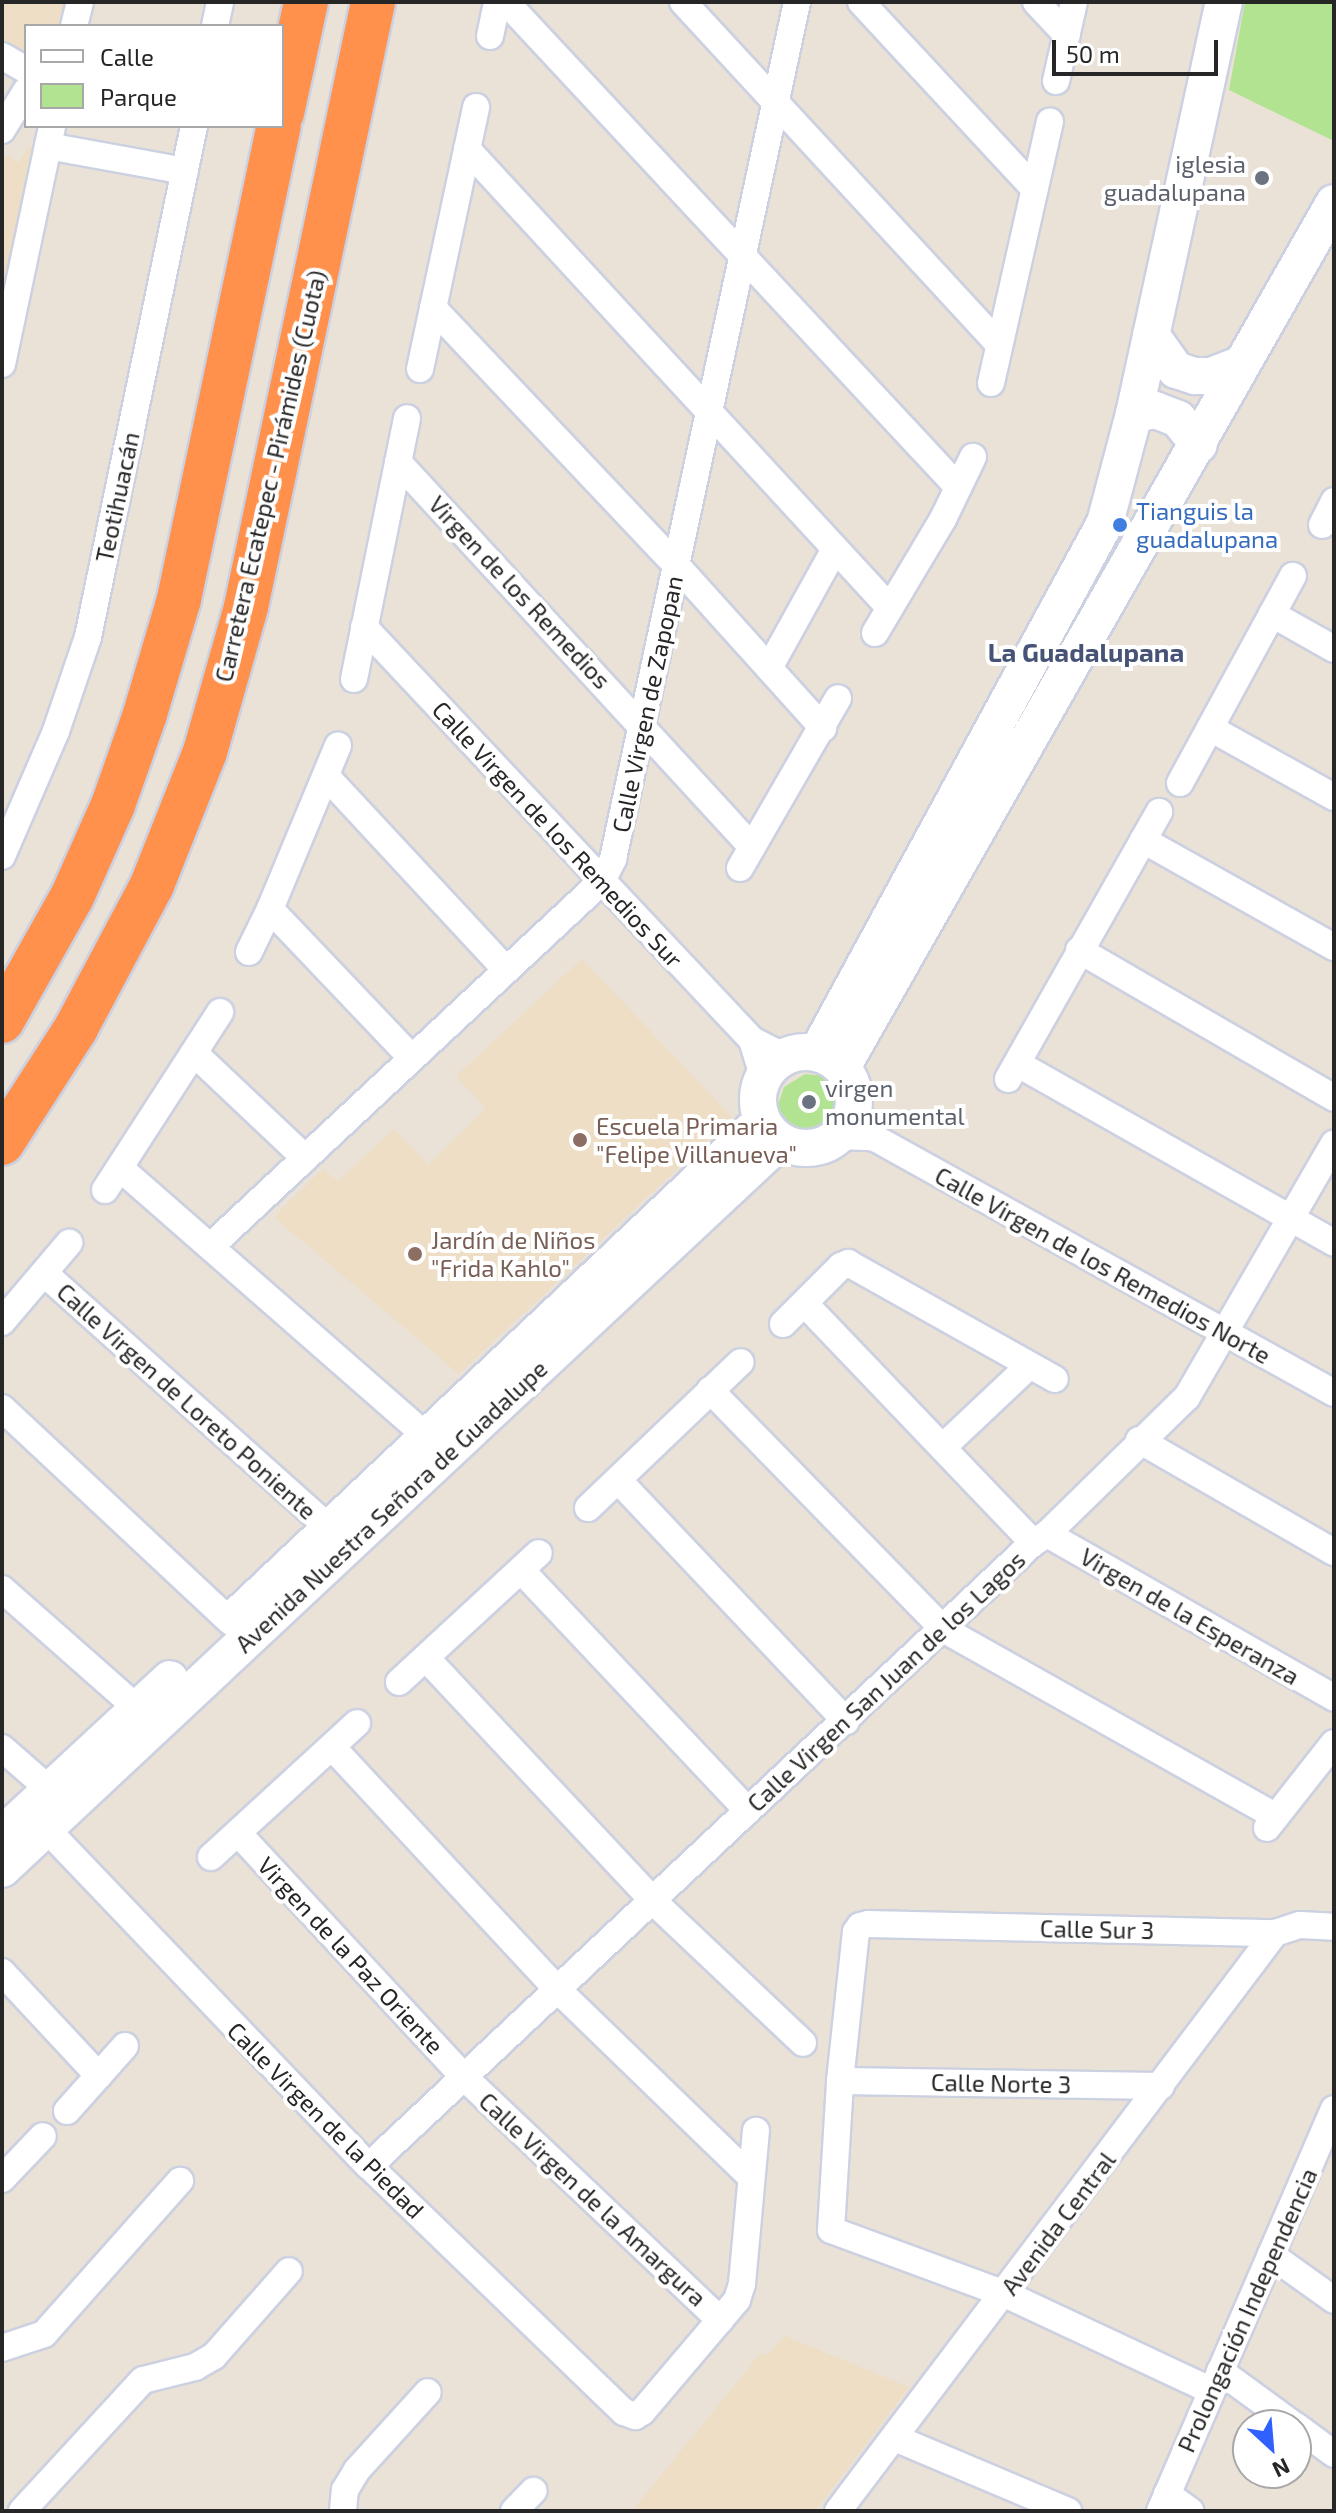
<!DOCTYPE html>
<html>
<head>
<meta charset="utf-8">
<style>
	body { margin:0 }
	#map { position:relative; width:1336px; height:2513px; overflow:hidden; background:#eae1d7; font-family:"Exo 2",sans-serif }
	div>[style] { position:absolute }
	.education>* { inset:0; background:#eddec5 }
	.green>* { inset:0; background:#b1e391 }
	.roads { filter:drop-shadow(2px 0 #ccd1e1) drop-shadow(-2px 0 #ccd1e1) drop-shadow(0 2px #ccd1e1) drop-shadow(0 -2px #ccd1e1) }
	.street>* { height:26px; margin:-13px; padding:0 13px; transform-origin:13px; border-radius:13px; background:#fff }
	.secondary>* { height:36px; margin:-18px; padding:0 18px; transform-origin:18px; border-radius:18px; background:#fff }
	.secondary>.ring { margin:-18px; padding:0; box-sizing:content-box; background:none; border:36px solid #fff; border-radius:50% }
	.highway>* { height:44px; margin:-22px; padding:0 22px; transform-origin:22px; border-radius:22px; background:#ff914d }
	.dots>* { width:22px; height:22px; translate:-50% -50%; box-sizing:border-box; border:4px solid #fff; border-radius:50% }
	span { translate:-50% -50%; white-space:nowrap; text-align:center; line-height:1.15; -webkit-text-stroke:8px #fff; paint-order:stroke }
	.worship-label { font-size:24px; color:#5b616d }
	.right { translate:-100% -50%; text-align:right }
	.left { translate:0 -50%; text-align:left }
	.street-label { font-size:24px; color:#262626 }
	.shop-label { font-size:24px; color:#366cbe }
	.education-label { font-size:24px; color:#785e54 }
	.neighbourhood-label { font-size:26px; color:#475277; font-weight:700 }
	.frame { position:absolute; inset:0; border:4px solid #262626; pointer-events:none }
	.legend { position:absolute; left:24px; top:24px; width:260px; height:104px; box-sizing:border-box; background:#fff; border:2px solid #a8a8a8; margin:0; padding:10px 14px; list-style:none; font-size:24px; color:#262626 }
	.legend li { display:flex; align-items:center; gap:16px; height:40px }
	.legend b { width:40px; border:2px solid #a8a8a8 }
	.north { position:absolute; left:1232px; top:2409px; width:80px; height:80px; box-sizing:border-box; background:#fff; border:2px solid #a8a8a8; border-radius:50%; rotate:154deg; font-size:22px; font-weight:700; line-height:32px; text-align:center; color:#262626 }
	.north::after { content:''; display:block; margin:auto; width:28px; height:36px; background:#3061fe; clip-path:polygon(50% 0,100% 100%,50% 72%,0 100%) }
	.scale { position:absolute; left:1052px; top:40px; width:166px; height:36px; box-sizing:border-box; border:4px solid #262626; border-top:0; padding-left:10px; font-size:24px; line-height:28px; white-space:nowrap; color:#262626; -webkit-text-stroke:6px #fff; paint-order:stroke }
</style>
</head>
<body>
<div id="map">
	<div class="education">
		<i style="clip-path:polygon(2px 2px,72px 2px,66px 26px,26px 26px,26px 55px,2px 41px)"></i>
		<i style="clip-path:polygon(28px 147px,39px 154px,2px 332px,2px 162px,7px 155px,19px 163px)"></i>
		<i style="clip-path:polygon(582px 959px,732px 1117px,459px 1374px,274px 1217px,323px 1169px,338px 1181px,394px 1129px,429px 1164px,486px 1108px,456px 1076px)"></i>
		<i style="clip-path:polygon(785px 2336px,909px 2387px,815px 2511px,632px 2511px,760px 2354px,767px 2355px)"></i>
	</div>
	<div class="green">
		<i style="clip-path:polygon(1245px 2px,1334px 2px,1334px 141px,1229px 90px)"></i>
		<i style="clip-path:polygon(805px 1074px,824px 1076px,837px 1084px,839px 1101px,830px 1122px,810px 1137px,792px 1139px,778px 1130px,776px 1111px,784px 1087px)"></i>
	</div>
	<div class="roads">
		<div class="street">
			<i style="left:506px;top:2px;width:663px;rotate:47.02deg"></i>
			<i style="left:683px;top:2px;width:466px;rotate:47.3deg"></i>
			<i style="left:861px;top:2px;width:255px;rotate:47.1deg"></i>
			<i style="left:1036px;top:2px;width:45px;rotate:46.8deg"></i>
			<i style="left:74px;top:26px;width:25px;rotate:-76deg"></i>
			<i style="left:215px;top:26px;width:25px;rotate:-78deg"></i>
			<i style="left:490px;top:36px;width:35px;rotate:-78deg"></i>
			<i style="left:2px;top:56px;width:28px;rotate:30deg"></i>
			<i style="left:1056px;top:81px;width:81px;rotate:-77.2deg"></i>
			<i style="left:2px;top:130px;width:46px;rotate:-58.4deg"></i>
			<i style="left:48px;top:146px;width:139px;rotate:10.3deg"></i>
			<i style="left:467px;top:149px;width:624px;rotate:47.34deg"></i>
			<i style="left:433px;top:308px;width:357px;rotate:46.6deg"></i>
			<i style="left:678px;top:567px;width:217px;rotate:48deg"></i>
			<i style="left:2px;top:364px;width:243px;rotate:-78.1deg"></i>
			<i style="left:420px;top:369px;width:268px;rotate:-77.9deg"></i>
			<i style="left:991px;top:383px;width:268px;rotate:-77.3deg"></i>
			<i style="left:398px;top:462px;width:523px;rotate:47.4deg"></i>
			<i style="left:1322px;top:525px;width:27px;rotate:-63deg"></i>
			<i style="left:1272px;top:614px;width:71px;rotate:29.4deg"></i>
			<i style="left:364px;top:627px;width:567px;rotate:46.79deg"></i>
			<i style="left:752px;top:1040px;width:36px;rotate:27deg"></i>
			<i style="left:875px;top:633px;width:133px;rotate:-59.2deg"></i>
			<i style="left:943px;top:519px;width:69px;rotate:-64.2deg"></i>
			<i style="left:769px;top:668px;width:136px;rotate:-61deg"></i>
			<i style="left:354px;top:679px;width:266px;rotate:-78.5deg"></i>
			<i style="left:1210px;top:728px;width:142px;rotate:29.1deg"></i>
			<i style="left:326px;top:776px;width:265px;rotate:47.1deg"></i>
			<i style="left:1180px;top:783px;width:236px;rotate:-61.4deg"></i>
			<i style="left:1143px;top:840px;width:219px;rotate:29.3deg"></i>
			<i style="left:2px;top:856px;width:136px;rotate:-66.6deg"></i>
			<i style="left:56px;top:731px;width:99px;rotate:-71.2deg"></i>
			<i style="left:88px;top:637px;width:522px;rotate:-78.28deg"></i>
			<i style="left:740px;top:868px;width:196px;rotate:-60deg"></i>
			<i style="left:270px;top:909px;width:206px;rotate:46.4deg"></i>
			<i style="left:1079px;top:950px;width:295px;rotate:30.1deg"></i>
			<i style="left:249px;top:952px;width:48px;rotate:-64deg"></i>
			<i style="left:270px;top:909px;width:177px;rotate:-67.4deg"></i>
			<i style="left:752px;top:1040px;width:39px;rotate:73deg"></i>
			<i style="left:194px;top:1053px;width:153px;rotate:43.4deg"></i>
			<i style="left:1018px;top:1064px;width:363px;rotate:29.5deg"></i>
			<i style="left:1008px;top:1079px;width:307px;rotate:-60.5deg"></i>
			<i style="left:854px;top:1107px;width:36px;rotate:58deg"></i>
			<i style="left:873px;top:1137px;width:527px;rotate:29.04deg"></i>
			<i style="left:837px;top:1136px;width:36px;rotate:2deg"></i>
			<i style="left:120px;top:1168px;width:408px;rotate:41.2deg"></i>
			<i style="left:105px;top:1190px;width:212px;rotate:-57.1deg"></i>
			<i style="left:211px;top:1246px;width:535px;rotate:-43.03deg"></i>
			<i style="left:602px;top:881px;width:25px;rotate:-63deg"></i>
			<i style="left:613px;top:859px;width:877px;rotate:-77.88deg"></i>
			<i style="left:44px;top:1273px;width:384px;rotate:41.8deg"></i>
			<i style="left:805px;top:1304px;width:330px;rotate:46.3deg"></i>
			<i style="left:2px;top:1322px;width:104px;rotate:-49.7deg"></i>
			<i style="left:783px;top:1324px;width:82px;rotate:-45deg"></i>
			<i style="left:841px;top:1266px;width:8px;rotate:-23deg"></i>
			<i style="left:848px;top:1263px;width:237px;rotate:29.3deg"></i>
			<i style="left:710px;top:1390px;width:334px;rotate:45.7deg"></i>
			<i style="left:943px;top:1629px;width:382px;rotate:29.4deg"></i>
			<i style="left:2px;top:1408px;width:313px;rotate:43.1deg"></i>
			<i style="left:1139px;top:1440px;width:225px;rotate:29.9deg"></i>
			<i style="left:943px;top:1447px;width:118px;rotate:-43.3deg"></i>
			<i style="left:618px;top:1480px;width:332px;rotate:46.6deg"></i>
			<i style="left:588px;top:1508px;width:211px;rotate:-43.7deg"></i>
			<i style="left:1047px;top:1534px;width:331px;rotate:29.7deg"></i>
			<i style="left:521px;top:1570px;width:331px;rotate:46.7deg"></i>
			<i style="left:2px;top:1589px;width:181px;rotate:41.4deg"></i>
			<i style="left:426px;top:1658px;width:334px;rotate:46.9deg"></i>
			<i style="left:654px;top:1902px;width:205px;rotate:43.4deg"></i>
			<i style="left:399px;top:1682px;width:190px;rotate:-42.7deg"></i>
			<i style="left:332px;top:1747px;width:332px;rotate:47.1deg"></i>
			<i style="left:558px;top:1990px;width:269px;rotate:44.1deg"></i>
			<i style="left:2px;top:1748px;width:64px;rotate:41.2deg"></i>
			<i style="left:34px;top:1816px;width:484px;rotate:46.3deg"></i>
			<i style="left:369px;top:2166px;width:354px;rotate:44deg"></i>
			<i style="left:624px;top:2412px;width:12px;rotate:20deg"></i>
			<i style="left:635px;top:2416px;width:8px;rotate:-30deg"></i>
			<i style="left:642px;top:2412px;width:147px;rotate:-49.7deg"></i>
			<i style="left:737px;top:2300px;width:17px;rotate:-73deg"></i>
			<i style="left:742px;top:2284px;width:154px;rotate:-84.8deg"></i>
			<i style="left:1267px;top:1828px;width:108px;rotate:-51.8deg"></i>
			<i style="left:238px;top:1833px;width:334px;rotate:47.2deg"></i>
			<i style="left:465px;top:2078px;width:352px;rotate:43.5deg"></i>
			<i style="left:211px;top:1857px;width:198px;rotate:-42.5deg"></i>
			<i style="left:2px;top:1972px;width:142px;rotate:47deg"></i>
			<i style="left:840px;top:2081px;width:321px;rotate:0.9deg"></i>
			<i style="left:67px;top:2111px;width:87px;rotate:-48.3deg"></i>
			<i style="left:369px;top:2166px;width:911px;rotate:-43.18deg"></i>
			<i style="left:1033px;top:1543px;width:17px;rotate:-33deg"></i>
			<i style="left:1047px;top:1534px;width:196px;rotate:-44.4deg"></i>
			<i style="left:1187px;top:1397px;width:293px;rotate:-59.9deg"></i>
			<i style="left:2px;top:2179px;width:59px;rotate:-46.4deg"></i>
			<i style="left:1271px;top:2255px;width:77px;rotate:35.5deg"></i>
			<i style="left:2px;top:2348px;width:44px;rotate:-18.4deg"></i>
			<i style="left:44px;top:2334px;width:205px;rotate:-48.4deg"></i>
			<i style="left:1220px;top:2371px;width:92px;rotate:36.1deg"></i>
			<i style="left:1210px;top:2390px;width:226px;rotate:-154.9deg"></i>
			<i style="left:1005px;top:2294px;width:185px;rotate:-159.8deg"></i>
			<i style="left:831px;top:2230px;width:149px;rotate:-86.5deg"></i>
			<i style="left:840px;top:2081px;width:150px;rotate:-83.9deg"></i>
			<i style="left:856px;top:1932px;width:7px;rotate:-56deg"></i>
			<i style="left:860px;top:1926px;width:8px;rotate:-14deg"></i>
			<i style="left:868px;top:1924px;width:407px;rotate:1.3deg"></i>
			<i style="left:1275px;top:1933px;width:26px;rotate:-18deg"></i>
			<i style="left:1300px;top:1925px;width:34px;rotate:3deg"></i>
			<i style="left:1296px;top:2426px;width:47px;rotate:36.4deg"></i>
			<i style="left:895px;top:2438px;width:188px;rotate:22.9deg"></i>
			<i style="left:1167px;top:2494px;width:29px;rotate:36deg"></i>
			<i style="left:22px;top:2511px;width:178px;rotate:-47.3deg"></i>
			<i style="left:143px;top:2380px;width:54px;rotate:-14deg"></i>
			<i style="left:195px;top:2367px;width:22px;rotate:-30deg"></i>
			<i style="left:214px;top:2356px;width:113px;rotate:-48.6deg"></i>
			<i style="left:343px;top:2511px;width:21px;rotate:-85deg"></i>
			<i style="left:345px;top:2490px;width:23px;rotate:-59deg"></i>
			<i style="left:357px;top:2470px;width:105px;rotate:-47.7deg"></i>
			<i style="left:514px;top:2511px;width:28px;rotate:-46deg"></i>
			<i style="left:838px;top:2511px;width:725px;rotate:-52.91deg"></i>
			<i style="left:1160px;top:2511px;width:438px;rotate:-66.6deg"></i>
		</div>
		<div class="secondary">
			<i style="left:1151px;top:335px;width:43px;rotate:54.5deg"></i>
			<i style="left:1176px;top:370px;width:20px;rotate:18deg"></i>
			<i style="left:1195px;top:376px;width:16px"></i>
			<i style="left:1211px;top:376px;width:33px;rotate:-21deg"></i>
			<i style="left:1134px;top:414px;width:21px;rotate:-11deg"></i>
			<i style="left:1155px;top:410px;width:25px;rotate:21deg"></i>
			<i style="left:1178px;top:419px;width:33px;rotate:51deg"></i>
			<i class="ring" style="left:758px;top:1052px;width:60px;height:60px"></i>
			<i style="left:817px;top:1053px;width:603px;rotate:-61.48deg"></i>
			<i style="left:1105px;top:523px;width:113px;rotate:-75.1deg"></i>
			<i style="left:1134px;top:414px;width:422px;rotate:-77.7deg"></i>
			<i style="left:842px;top:1067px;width:994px;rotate:-60.34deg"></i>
			<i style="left:236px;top:1617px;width:723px;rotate:-43.32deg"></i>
			<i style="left:2px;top:1835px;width:229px;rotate:-42.9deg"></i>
			<i style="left:2px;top:1869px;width:1065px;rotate:-43.1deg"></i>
		</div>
		<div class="highway">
			<i style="left:282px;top:113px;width:114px;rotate:-77.8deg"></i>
			<i style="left:2px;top:1021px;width:142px;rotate:-60.6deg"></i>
			<i style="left:72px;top:897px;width:101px;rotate:-66deg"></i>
			<i style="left:113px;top:805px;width:96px;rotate:-70.6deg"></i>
			<i style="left:145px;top:714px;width:120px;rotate:-73.5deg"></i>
			<i style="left:179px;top:599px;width:483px;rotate:-78.1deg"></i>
			<i style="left:2px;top:1143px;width:137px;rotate:-57.2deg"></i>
			<i style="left:76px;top:1028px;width:162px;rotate:-62deg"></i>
			<i style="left:152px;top:885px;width:143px;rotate:-68.3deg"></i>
			<i style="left:205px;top:752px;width:151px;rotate:-74.2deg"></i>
			<i style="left:246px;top:607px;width:618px;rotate:-78.14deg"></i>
		</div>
	</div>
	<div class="dots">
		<i style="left:1262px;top:178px;background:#6b7280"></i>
		<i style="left:1120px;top:525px;background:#3f7fe0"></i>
		<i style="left:809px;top:1102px;background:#6b7280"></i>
		<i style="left:580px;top:1140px;background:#8d6e63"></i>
		<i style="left:415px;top:1254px;background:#8d6e63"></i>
	</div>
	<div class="worship-label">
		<span class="right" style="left:1246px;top:178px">iglesia<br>guadalupana</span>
		<span class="left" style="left:825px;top:1102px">virgen<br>monumental</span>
	</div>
	<div class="street-label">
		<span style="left:270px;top:476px;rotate:-77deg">Carretera Ecatepec - Pirámides (Cuota)</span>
		<span style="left:117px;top:497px;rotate:-78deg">Teotihuacán</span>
		<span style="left:520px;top:592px;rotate:47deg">Virgen de los Remedios</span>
		<span style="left:647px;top:704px;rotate:-78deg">Calle Virgen de Zapopan</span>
		<span style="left:558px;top:834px;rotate:47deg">Calle Virgen de los Remedios Sur</span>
		<span style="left:1103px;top:1265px;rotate:29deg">Calle Virgen de los Remedios Norte</span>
		<span style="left:187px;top:1401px;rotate:42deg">Calle Virgen de Loreto Poniente</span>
		<span style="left:391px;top:1506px;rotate:-43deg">Avenida Nuestra Señora de Guadalupe</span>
		<span style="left:1190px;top:1616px;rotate:30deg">Virgen de la Esperanza</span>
		<span style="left:886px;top:1681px;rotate:-43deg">Calle Virgen San Juan de los Lagos</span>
		<span style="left:1097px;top:1929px;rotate:1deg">Calle Sur 3</span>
		<span style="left:351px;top:1955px;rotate:47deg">Virgen de la Paz Oriente</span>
		<span style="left:1001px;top:2083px;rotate:1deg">Calle Norte 3</span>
		<span style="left:326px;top:2120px;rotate:45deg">Calle Virgen de la Piedad</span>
		<span style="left:593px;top:2199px;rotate:43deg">Calle Virgen de la Amargura</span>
		<span style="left:1058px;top:2223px;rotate:-53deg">Avenida Central</span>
		<span style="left:1247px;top:2310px;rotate:-66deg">Prolongación Independencia</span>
	</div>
	<div class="shop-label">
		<span class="left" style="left:1136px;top:525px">Tianguis la<br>guadalupana</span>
	</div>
	<div class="education-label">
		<span class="left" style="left:596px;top:1140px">Escuela Primaria<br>"Felipe Villanueva"</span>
		<span class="left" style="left:431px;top:1254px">Jardín de Niños<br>"Frida Kahlo"</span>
	</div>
	<div class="neighbourhood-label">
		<span style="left:1086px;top:652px">La Guadalupana</span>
	</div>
	<div class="frame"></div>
	<ul class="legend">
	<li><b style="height:10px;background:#fff"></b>Calle</li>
	<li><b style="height:22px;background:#b1e391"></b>Parque</li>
	</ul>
	<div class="north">N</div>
	<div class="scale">50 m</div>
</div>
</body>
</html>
